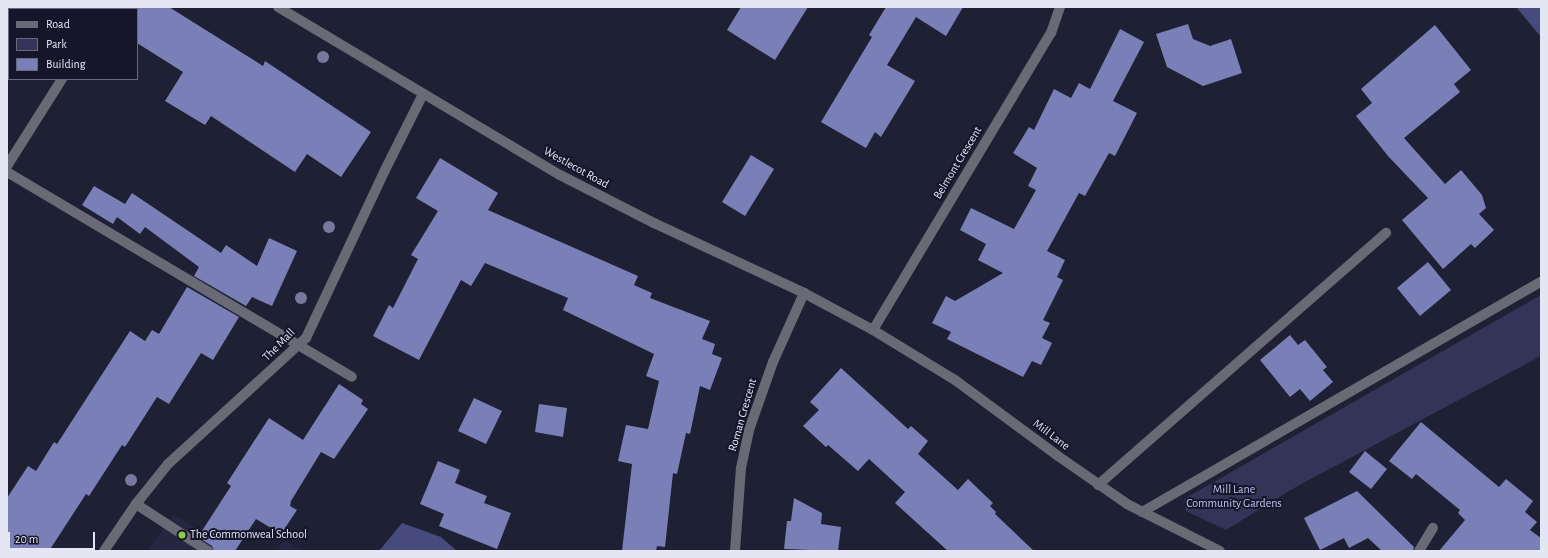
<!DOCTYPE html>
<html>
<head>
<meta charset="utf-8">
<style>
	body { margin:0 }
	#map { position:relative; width:1548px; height:558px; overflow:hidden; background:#1e2034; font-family:"Alegreya Sans",sans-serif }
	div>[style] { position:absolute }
	.built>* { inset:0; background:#252741 }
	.green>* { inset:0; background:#333558 }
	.forest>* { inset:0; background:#474a7d }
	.building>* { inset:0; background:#7b7fb7 }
	.minor>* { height:10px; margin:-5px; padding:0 5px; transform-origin:5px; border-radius:5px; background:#696a75 }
	.trees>* { width:12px; height:12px; margin:-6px; border-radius:50%; background:#767a9e }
	.dots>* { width:11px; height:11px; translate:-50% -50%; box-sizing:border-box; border:2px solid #15162a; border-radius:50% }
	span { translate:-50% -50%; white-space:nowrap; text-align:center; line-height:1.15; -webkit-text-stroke:4px #15162a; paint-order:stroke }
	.street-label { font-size:12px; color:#e4e6f4 }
	.park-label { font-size:12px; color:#bec3f4 }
	.poi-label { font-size:12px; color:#e4e6f4 }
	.left { translate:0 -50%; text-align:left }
	.frame { position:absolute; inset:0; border:8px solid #e4e6f4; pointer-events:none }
	.legend { position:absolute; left:8px; top:8px; width:130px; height:72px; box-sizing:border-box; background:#15162a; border:1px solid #68697b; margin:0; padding:5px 7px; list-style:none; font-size:12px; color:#e4e6f4 }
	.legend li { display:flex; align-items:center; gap:8px; height:20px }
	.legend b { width:20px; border:1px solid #68697b }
	.scale { position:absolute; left:8px; top:532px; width:87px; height:18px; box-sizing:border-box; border:2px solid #e4e6f4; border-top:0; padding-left:5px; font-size:12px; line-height:14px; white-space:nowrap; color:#e4e6f4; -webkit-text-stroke:3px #15162a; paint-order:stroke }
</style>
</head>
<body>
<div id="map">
	<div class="built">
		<i style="clip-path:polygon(174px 514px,182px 519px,229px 551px,147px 551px)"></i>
		<i style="clip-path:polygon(284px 540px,302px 551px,277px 551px)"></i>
	</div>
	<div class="green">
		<i style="clip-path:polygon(1541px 295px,1541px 356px,1294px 488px,1226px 530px,1186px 511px,1184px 499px)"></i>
	</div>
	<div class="forest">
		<i style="clip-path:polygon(1516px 7px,1541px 7px,1541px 37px)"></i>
		<i style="clip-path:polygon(402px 523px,441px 537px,457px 551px,379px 551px)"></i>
	</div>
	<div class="building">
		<i style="clip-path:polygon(137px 7px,169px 7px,263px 66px,265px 61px,371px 132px,341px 177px,307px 154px,295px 172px,211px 116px,205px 125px,165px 101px,183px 72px,137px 43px)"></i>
		<i style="clip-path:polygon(741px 7px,808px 7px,775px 60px,727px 30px)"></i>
		<i style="clip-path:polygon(886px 7px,963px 7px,946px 36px,916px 17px,887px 65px,915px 81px,881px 137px,875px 132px,866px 148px,821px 122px,872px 37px,869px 35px)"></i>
		<i style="clip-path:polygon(1188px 24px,1193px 39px,1210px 46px,1231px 39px,1242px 73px,1203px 86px,1167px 67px,1156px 34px)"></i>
		<i style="clip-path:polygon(1435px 25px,1471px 70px,1454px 84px,1460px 92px,1404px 138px,1445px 184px,1461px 170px,1482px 195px,1486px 208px,1479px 214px,1494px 230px,1475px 248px,1471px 244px,1443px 269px,1402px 220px,1428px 198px,1388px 156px,1356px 116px,1372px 103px,1361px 89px)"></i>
		<i style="clip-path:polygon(1120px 29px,1144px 42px,1113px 101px,1137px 113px,1115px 156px,1109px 153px,1085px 196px,1079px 193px,1047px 251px,1065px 260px,1057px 277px,1063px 280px,1043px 320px,1050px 323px,1042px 338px,1052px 343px,1041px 365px,1032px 361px,1023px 377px,947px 339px,951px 332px,932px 323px,946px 296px,955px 301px,1003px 273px,978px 260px,986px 244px,960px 230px,971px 208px,1014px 229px,1036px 190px,1028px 186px,1037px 168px,1013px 153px,1029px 127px,1034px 130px,1054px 89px,1071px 98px,1079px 83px,1090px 89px)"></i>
		<i style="clip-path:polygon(751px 155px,774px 169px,745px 216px,722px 202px)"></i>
		<i style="clip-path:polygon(440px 158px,498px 193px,488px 210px,638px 276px,634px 285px,652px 293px,650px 298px,710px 321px,702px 339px,715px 344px,712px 354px,722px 358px,710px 390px,700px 386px,690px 434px,686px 433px,677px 474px,673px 473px,665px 547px,657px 546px,656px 551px,622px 551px,632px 464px,618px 461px,626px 425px,648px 429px,659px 381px,646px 376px,654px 354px,563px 310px,568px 298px,485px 263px,471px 286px,461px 280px,419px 360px,373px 336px,389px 305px,393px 308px,418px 259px,411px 255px,438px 211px,416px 198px)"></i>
		<i style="clip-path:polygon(94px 186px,125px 204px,132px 193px,221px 253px,226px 245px,257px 266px,269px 238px,297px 251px,272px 306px,252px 297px,246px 306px,194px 276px,199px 267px,145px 227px,140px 234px,117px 217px,113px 224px,82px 205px)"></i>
		<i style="clip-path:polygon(1428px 262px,1451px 290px,1420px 316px,1397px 288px)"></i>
		<i style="clip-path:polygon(187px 287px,239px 317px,213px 360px,201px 353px,169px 404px,157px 397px,125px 447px,122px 445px,89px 496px,86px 494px,49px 551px,7px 551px,7px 498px,28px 466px,36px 471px,54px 442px,57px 444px,130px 331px,145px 341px,152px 330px,159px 334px)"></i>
		<i style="clip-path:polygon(1290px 335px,1298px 345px,1305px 340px,1327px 367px,1323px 370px,1333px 382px,1310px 401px,1300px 389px,1290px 397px,1260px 360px)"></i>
		<i style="clip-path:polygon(841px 368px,908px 429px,911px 426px,928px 441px,918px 454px,958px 490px,968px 479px,993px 503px,990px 506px,996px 512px,995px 514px,1034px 551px,948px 551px,895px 503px,905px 492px,869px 459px,858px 471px,828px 445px,826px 447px,803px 426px,819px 410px,810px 402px)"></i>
		<i style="clip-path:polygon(339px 384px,363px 400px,361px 404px,368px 409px,334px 459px,321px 452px,291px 501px,290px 506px,297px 510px,281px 534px,256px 519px,235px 551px,214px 551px,212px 546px,198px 537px,231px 486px,227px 483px,269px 418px,303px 440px)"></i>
		<i style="clip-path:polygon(474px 398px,502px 411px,486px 444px,458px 431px)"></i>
		<i style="clip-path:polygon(539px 404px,567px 408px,563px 437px,535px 432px)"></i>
		<i style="clip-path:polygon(1421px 422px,1499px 487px,1506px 479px,1533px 501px,1525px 512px,1537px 522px,1530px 530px,1541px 538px,1541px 551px,1439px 551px,1465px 520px,1458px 513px,1460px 510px,1416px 474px,1412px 479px,1389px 461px)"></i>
		<i style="clip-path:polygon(1365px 451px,1387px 469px,1371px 489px,1349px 472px)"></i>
		<i style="clip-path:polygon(438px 461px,460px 470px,455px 483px,487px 496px,484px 503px,511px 513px,497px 549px,439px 526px,444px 514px,420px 504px)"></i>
		<i style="clip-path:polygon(1357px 491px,1414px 547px,1413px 551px,1382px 551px,1368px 538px,1349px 548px,1344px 538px,1320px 550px,1304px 518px)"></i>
		<i style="clip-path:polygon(794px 498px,822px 513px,821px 524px,841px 527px,838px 551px,784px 549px,787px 521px,791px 521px)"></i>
	</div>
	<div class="minor">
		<i style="left:278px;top:7px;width:328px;rotate:30.8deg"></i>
		<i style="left:560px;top:175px;width:106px;rotate:27.1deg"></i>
		<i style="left:654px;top:223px;width:166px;rotate:25deg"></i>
		<i style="left:804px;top:293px;width:78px;rotate:28.2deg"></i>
		<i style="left:873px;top:330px;width:96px;rotate:31.4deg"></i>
		<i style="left:955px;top:380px;width:128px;rotate:36.4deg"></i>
		<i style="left:1058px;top:456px;width:84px;rotate:34.8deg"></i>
		<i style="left:1127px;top:504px;width:104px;rotate:26.8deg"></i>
		<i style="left:106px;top:9px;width:2px;rotate:-63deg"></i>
		<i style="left:7px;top:166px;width:103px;rotate:-57.7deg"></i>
		<i style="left:7px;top:172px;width:401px;rotate:30.7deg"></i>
		<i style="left:873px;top:330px;width:346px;rotate:-59.1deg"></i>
		<i style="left:1051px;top:33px;width:28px;rotate:-71deg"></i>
		<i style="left:1098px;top:485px;width:383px;rotate:-41.2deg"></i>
		<i style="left:136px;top:504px;width:86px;rotate:33.1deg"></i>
		<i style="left:1142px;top:512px;width:461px;rotate:-30deg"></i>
		<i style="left:104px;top:551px;width:57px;rotate:-55.8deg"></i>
		<i style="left:136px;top:504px;width:51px;rotate:-51.3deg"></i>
		<i style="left:168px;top:464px;width:187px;rotate:-42.4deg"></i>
		<i style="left:306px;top:338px;width:186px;rotate:-64.8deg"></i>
		<i style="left:385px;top:170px;width:85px;rotate:-63.4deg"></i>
		<i style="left:735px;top:551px;width:83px;rotate:-85.9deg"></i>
		<i style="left:741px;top:468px;width:39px;rotate:-78deg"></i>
		<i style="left:749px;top:430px;width:72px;rotate:-70.6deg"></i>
		<i style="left:773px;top:362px;width:76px;rotate:-65.8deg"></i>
		<i style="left:1419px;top:551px;width:27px;rotate:-59deg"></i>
	</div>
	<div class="trees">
		<i style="left:323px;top:57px"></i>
		<i style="left:329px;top:227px"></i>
		<i style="left:301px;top:298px"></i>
		<i style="left:131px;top:480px"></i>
	</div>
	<div class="dots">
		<i style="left:182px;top:535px;background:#90cd40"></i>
	</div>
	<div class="street-label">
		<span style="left:958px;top:163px;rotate:-59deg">Belmont Crescent</span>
		<span style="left:576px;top:168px;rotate:29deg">Westlecot Road</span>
		<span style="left:279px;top:345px;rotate:-45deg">The Mall</span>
		<span style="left:743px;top:415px;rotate:-74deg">Roman Crescent</span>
		<span style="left:1051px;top:435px;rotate:37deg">Mill Lane</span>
	</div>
	<div class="park-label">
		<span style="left:1234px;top:497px">Mill Lane<br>Community Gardens</span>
	</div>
	<div class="poi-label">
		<span class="left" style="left:190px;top:535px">The Commonweal School</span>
	</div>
	<div class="frame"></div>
	<ul class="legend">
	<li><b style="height:5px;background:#696a75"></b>Road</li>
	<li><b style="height:11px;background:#333558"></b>Park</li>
	<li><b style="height:11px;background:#7b7fb7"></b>Building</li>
	</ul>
	<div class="scale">20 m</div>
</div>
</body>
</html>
